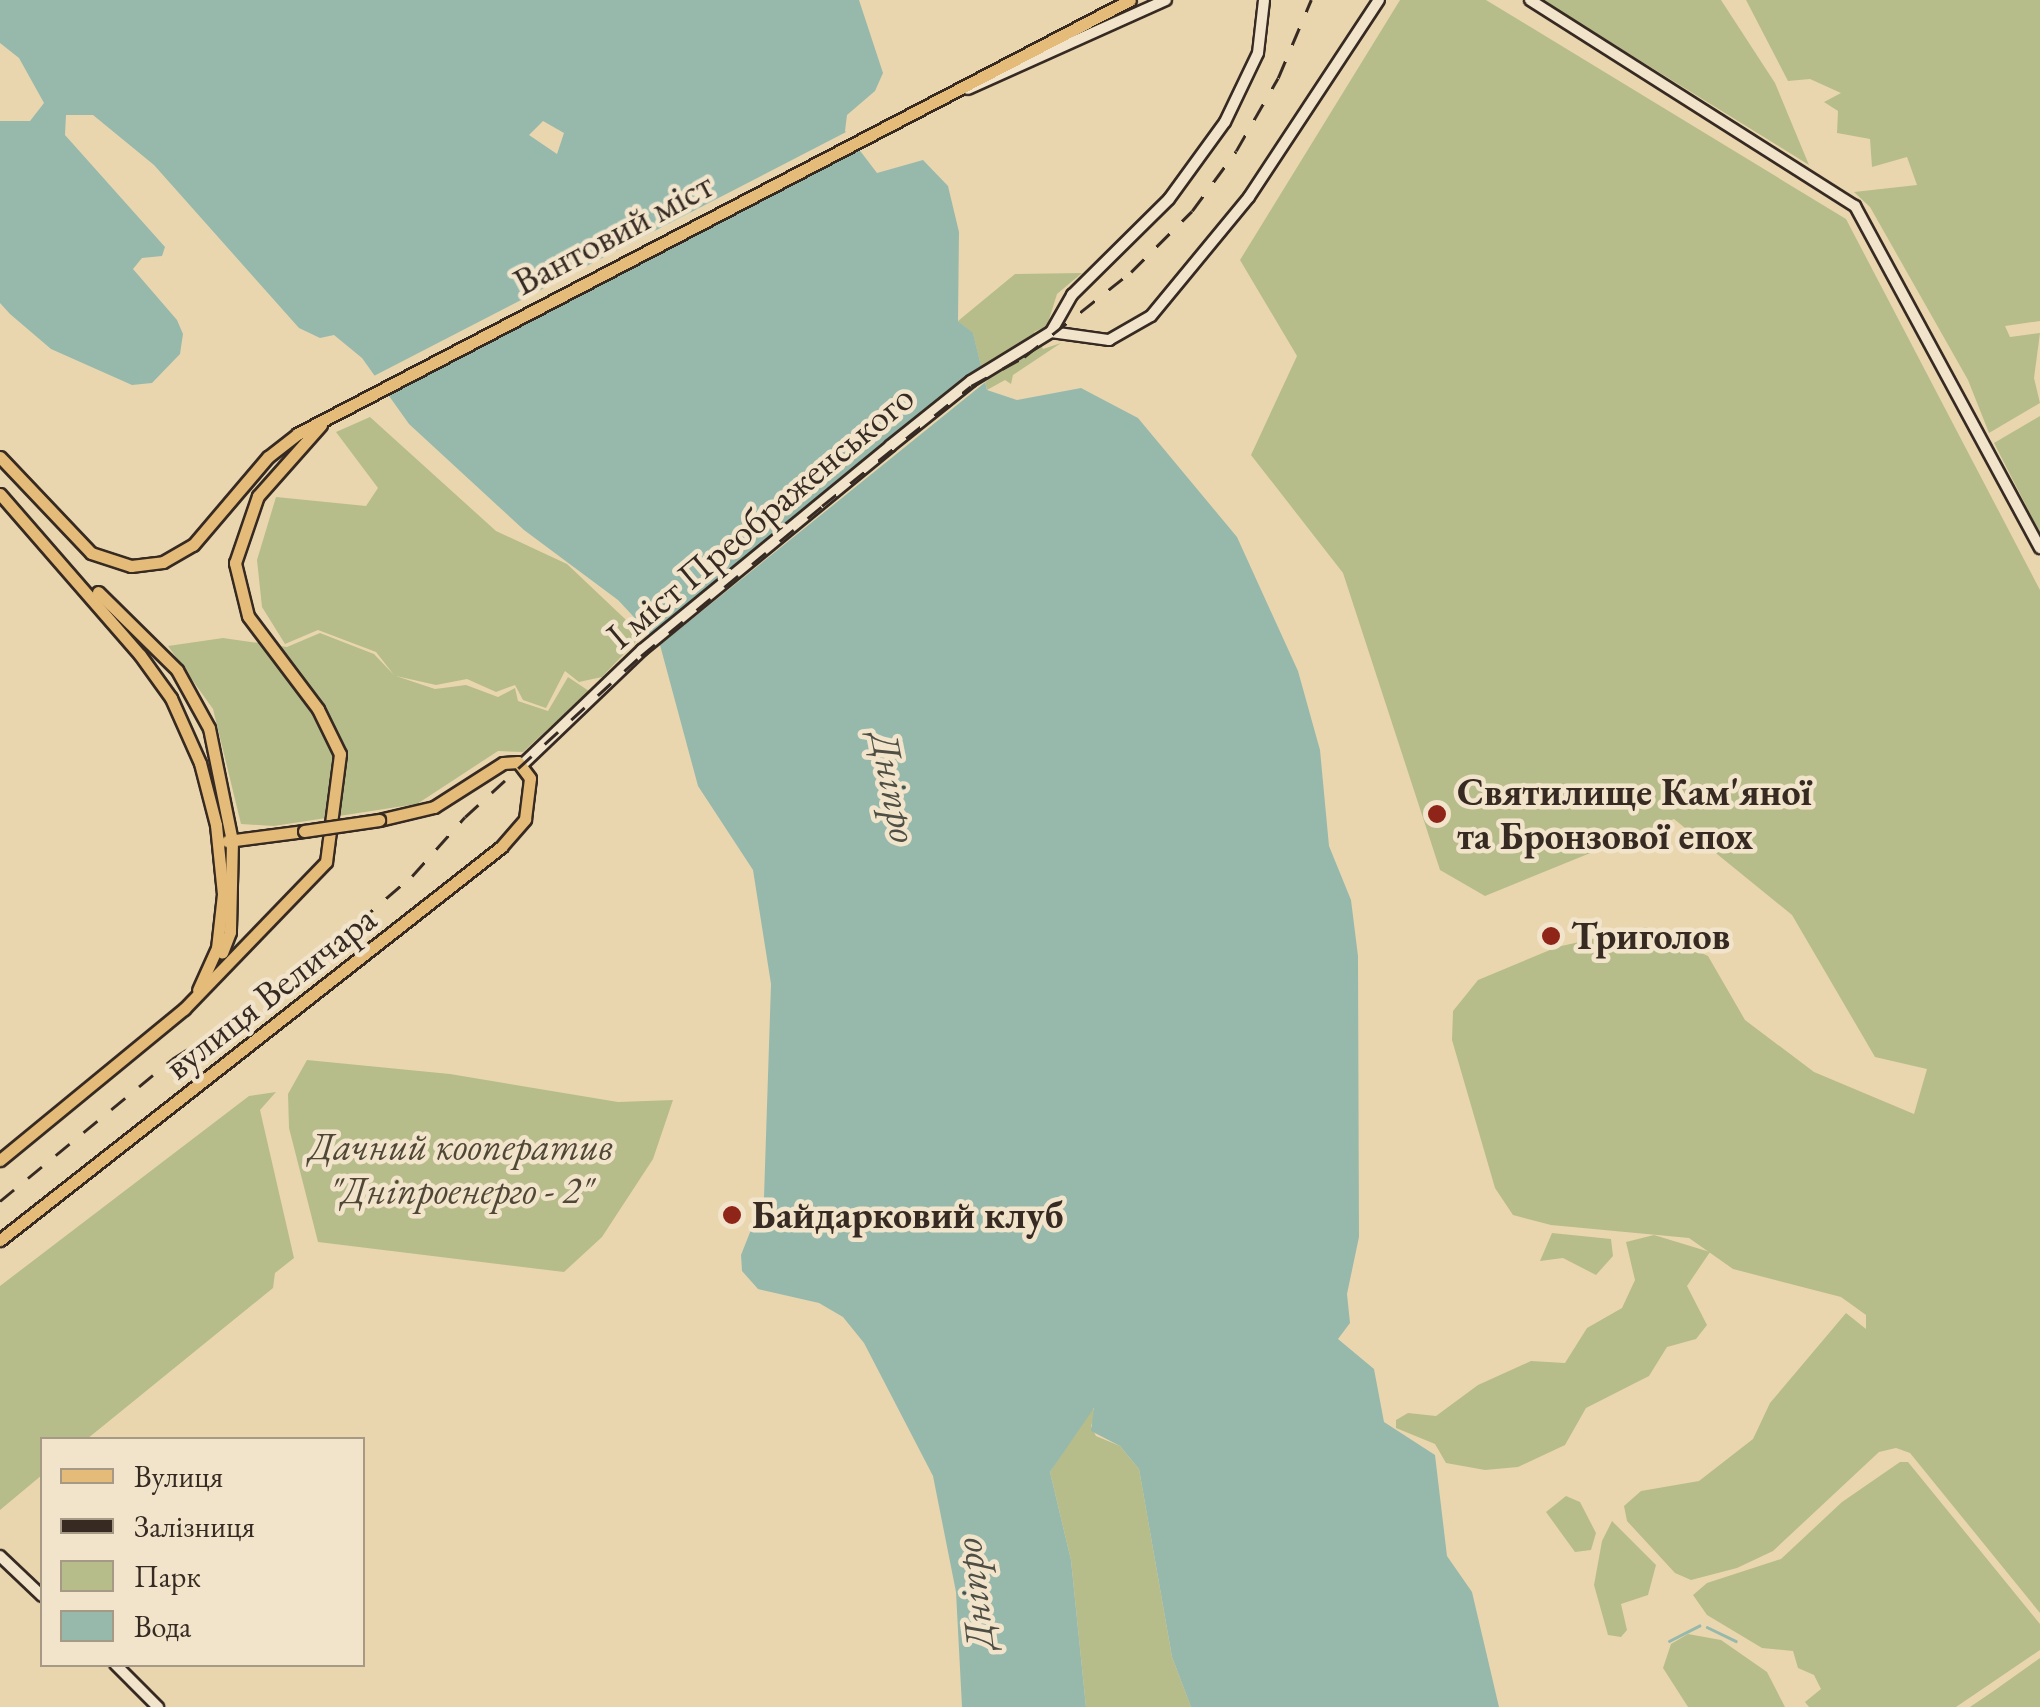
<!DOCTYPE html>
<html>
<head>
<meta charset="utf-8">
<style>
	body { margin:0 }
	#map { position:relative; width:2040px; height:1707px; overflow:hidden; background:#e9d6af; font-family:"EB Garamond",serif }
	div>[style] { position:absolute }
	.green>* { inset:0; background:#b7bd8a }
	.water>* { inset:0; background:#97b9ac }
	.pier>* { inset:0; background:#e9d6af }
	.stream>* { height:2.5px; margin:-1.25px; padding:0 1.25px; transform-origin:1.25px; border-radius:1.25px; background:#97b9ac }
	.roads { filter:drop-shadow(2px 0 #362a22) drop-shadow(-2px 0 #362a22) drop-shadow(0 2px #362a22) drop-shadow(0 -2px #362a22) }
	.secondary>* { height:10px; margin:-5px; padding:0 5px; transform-origin:5px; border-radius:5px; background:#f1e4cb }
	.primary>* { height:11px; margin:-5.5px; padding:0 5.5px; transform-origin:5.5px; border-radius:5.5px; background:#e4bb78 }
	.rail>* { height:2.5px; margin-top:-1.25px; transform-origin:0; background:repeating-linear-gradient(90deg,#362a22 0 18px,transparent 0 36px) }
	.bridges { filter:drop-shadow(2px 0 #362a22) drop-shadow(-2px 0 #362a22) drop-shadow(0 2px #362a22) drop-shadow(0 -2px #362a22) }
	.primary-bridge>* { height:11px; margin:-5.5px; padding:0 5.5px; transform-origin:5.5px; border-radius:5.5px; background:#e4bb78 }
	.dots>* { width:28px; height:28px; translate:-50% -50%; box-sizing:border-box; border:5px solid #f1e4cb; border-radius:50% }
	span { translate:-50% -50%; white-space:nowrap; text-align:center; line-height:1.15; -webkit-text-stroke:9px #f1e4cb; paint-order:stroke }
	.street-label { font-size:38px; color:#362a22 }
	.poi-label { font-size:38px; color:#362a22; font-weight:700 }
	.left { translate:0 -50%; text-align:left }
	.park-label { font-size:38px; color:#504737; font-style:italic }
	.water-label { font-size:40px; color:#4e4e44; font-style:italic }
	.legend { position:absolute; left:40px; top:1437px; width:325px; height:230px; box-sizing:border-box; background:#f1e4cb; border:2px solid #a69a87; margin:0; padding:12px 18px; list-style:none; font-size:30px; color:#362a22 }
	.legend li { display:flex; align-items:center; gap:20px; height:50px }
	.legend b { width:50px; border:2px solid #a69a87 }
</style>
</head>
<body>
<div id="map">
	<div class="green">
		<i style="clip-path:polygon(1400px 0,1486px 0,1846px 219px,2040px 590px,2040px 1613px,1910px 1453px,1896px 1448px,1879px 1452px,1773px 1551px,1737px 1568px,1691px 1580px,1675px 1573px,1627px 1521px,1624px 1506px,1641px 1491px,1699px 1481px,1753px 1439px,1770px 1403px,1846px 1313px,1866px 1329px,1866px 1315px,1841px 1297px,1733px 1269px,1689px 1238px,1551px 1225px,1513px 1215px,1495px 1188px,1452px 1040px,1453px 1011px,1478px 980px,1557px 947px,1646px 927px,1708px 956px,1745px 1020px,1814px 1072px,1914px 1114px,1927px 1069px,1875px 1057px,1792px 915px,1674px 819px,1485px 896px,1440px 870px,1343px 573px,1251px 455px,1297px 356px,1240px 260px)"></i>
		<i style="clip-path:polygon(1542px 0,1721px 0,1775px 83px,1809px 165px)"></i>
		<i style="clip-path:polygon(1746px 0,2040px 0,2040px 321px,2005px 326px,2010px 337px,2040px 333px,2034px 378px,2040px 403px,1989px 433px,1968px 380px,1870px 207px,1854px 192px,1917px 185px,1907px 157px,1872px 167px,1870px 139px,1837px 133px,1838px 111px,1824px 102px,1841px 93px,1810px 79px,1788px 81px)"></i>
		<i style="clip-path:polygon(1082px 273px,1057px 294px,1047px 326px,1034px 332px,1043px 349px,1061px 343px,1013px 375px,1011px 384px,1005px 380px,987px 390px,973px 334px,958px 321px,1015px 274px)"></i>
		<i style="clip-path:polygon(2040px 416px,2040px 533px,1994px 443px)"></i>
		<i style="clip-path:polygon(370px 417px,496px 531px,567px 564px,642px 635px,602px 677px,579px 682px,565px 671px,546px 708px,523px 700px,515px 685px,496px 692px,467px 679px,436px 685px,396px 676px,435px 689px,466px 685px,498px 697px,515px 688px,518px 701px,548px 711px,568px 677px,589px 691px,523px 752px,498px 751px,417px 804px,274px 826px,241px 824px,213px 709px,168px 646px,223px 638px,287px 647px,320px 633px,374px 654px,394px 675px,376px 652px,318px 630px,285px 644px,262px 607px,257px 560px,276px 497px,366px 506px,378px 488px,336px 432px)"></i>
		<i style="clip-path:polygon(307px 1060px,450px 1074px,618px 1102px,673px 1100px,653px 1159px,602px 1237px,564px 1272px,318px 1242px,289px 1128px,288px 1094px)"></i>
		<i style="clip-path:polygon(276px 1092px,260px 1110px,294px 1258px,275px 1273px,273px 1288px,87px 1439px,42px 1440px,42px 1475px,0 1510px,0 1286px,249px 1096px)"></i>
		<i style="clip-path:polygon(1552px 1233px,1611px 1239px,1613px 1256px,1596px 1275px,1563px 1258px,1540px 1261px)"></i>
		<i style="clip-path:polygon(1654px 1235px,1710px 1252px,1687px 1286px,1707px 1325px,1696px 1339px,1667px 1347px,1649px 1376px,1586px 1408px,1565px 1445px,1518px 1467px,1485px 1470px,1446px 1463px,1435px 1444px,1396px 1428px,1396px 1420px,1408px 1413px,1436px 1416px,1478px 1385px,1531px 1361px,1565px 1363px,1587px 1328px,1622px 1308px,1635px 1280px,1626px 1242px)"></i>
		<i style="clip-path:polygon(1090px 1409px,1097px 1410px,1091px 1426px,1096px 1436px,1120px 1446px,1139px 1469px,1172px 1657px,1191px 1707px,1086px 1707px,1071px 1560px,1050px 1472px)"></i>
		<i style="clip-path:polygon(1900px 1462px,1908px 1462px,2040px 1624px,2040px 1650px,1956px 1707px,1809px 1707px,1805px 1702px,1821px 1689px,1814px 1675px,1798px 1668px,1793px 1651px,1762px 1648px,1707px 1615px,1693px 1595px,1707px 1583px,1781px 1559px,1842px 1502px)"></i>
		<i style="clip-path:polygon(1566px 1496px,1580px 1502px,1596px 1533px,1591px 1550px,1575px 1552px,1546px 1512px)"></i>
		<i style="clip-path:polygon(1612px 1521px,1656px 1565px,1648px 1595px,1621px 1604px,1627px 1630px,1621px 1637px,1608px 1635px,1594px 1585px,1602px 1541px)"></i>
		<i style="clip-path:polygon(1688px 1634px,1721px 1640px,1767px 1672px,1785px 1707px,1688px 1707px,1663px 1668px,1671px 1644px)"></i>
		<i style="clip-path:polygon(2040px 1658px,2040px 1707px,1970px 1707px,1995px 1690px)"></i>
	</div>
	<div class="water">
		<i style="clip-path:polygon(evenodd,0 0,859px 0,883px 73px,875px 91px,847px 115px,845px 131px,877px 173px,923px 160px,948px 186px,959px 232px,958px 321px,973px 333px,987px 390px,1017px 400px,1081px 388px,1138px 418px,1237px 537px,1298px 671px,1320px 750px,1329px 846px,1351px 900px,1358px 956px,1359px 1237px,1347px 1294px,1350px 1323px,1338px 1339px,1374px 1369px,1384px 1422px,1435px 1455px,1447px 1556px,1472px 1592px,1499px 1707px,1191px 1707px,1172px 1657px,1139px 1469px,1120px 1446px,1091px 1431px,1094px 1408px,1050px 1472px,1071px 1560px,1086px 1707px,962px 1707px,956px 1592px,933px 1476px,864px 1343px,843px 1317px,819px 1303px,758px 1289px,742px 1271px,741px 1255px,764px 1197px,771px 984px,753px 870px,698px 786px,660px 645px,618px 600px,524px 530px,409px 424px,362px 358px,334px 335px,320px 338px,299px 328px,154px 165px,93px 115px,66px 115px,65px 135px,165px 247px,162px 256px,142px 258px,133px 269px,177px 320px,183px 334px,180px 354px,152px 383px,132px 385px,51px 349px,10px 314px,0 303px,0 121px,30px 121px,44px 103px,19px 58px,0 43px,0 0,543px 121px,564px 133px,557px 154px,529px 135px,543px 121px)"></i>
	</div>
	<div class="pier">
		<i style="clip-path:polygon(850px 130px,860px 145px,382px 394px,370px 378px)"></i>
		<i style="clip-path:polygon(985px 367px,988px 380px,655px 649px,648px 638px)"></i>
	</div>
	<div class="stream">
		<i style="left:1707px;top:1627px;width:32px;rotate:26deg"></i>
		<i style="left:1669px;top:1641px;width:34px;rotate:-27deg"></i>
	</div>
	<div class="roads">
		<div class="secondary">
			<i style="left:1530px;top:0;width:385px;rotate:32.4deg"></i>
			<i style="left:1855px;top:206px;width:389px;rotate:61.6deg"></i>
			<i style="left:968px;top:89px;width:217px;rotate:-24.2deg"></i>
			<i style="left:1051px;top:332px;width:59px;rotate:7.9deg"></i>
			<i style="left:1109px;top:340px;width:48px;rotate:-29.7deg"></i>
			<i style="left:1151px;top:316px;width:154px;rotate:-50.5deg"></i>
			<i style="left:1249px;top:197px;width:236px;rotate:-56.6deg"></i>
			<i style="left:1051px;top:332px;width:43px;rotate:-60.4deg"></i>
			<i style="left:1072px;top:295px;width:136px;rotate:-44.7deg"></i>
			<i style="left:1169px;top:199px;width:95px;rotate:-54deg"></i>
			<i style="left:1225px;top:122px;width:76px;rotate:-64.4deg"></i>
			<i style="left:1258px;top:53px;width:53px;rotate:-83.5deg"></i>
			<i style="left:522px;top:765px;width:166px;rotate:-43.8deg"></i>
			<i style="left:642px;top:650px;width:321px;rotate:-39.4deg"></i>
			<i style="left:890px;top:446px;width:104px;rotate:-38.7deg"></i>
			<i style="left:971px;top:381px;width:94px;rotate:-31.5deg"></i>
			<i style="left:0;top:1556px;width:58px;rotate:43.6deg"></i>
			<i style="left:115px;top:1664px;width:61px;rotate:45deg"></i>
		</div>
		<div class="primary">
			<i style="left:0;top:457px;width:132px;rotate:46.5deg"></i>
			<i style="left:91px;top:553px;width:42px;rotate:18deg"></i>
			<i style="left:131px;top:566px;width:32px;rotate:-7deg"></i>
			<i style="left:163px;top:562px;width:34px;rotate:-30deg"></i>
			<i style="left:193px;top:545px;width:116px;rotate:-49.6deg"></i>
			<i style="left:268px;top:457px;width:37px;rotate:-38deg"></i>
			<i style="left:297px;top:434px;width:939px;rotate:-27.52deg"></i>
			<i style="left:0;top:494px;width:213px;rotate:49deg"></i>
			<i style="left:140px;top:655px;width:53px;rotate:54.2deg"></i>
			<i style="left:171px;top:698px;width:71px;rotate:66deg"></i>
			<i style="left:200px;top:763px;width:64px;rotate:75.5deg"></i>
			<i style="left:216px;top:825px;width:69px;rotate:84.2deg"></i>
			<i style="left:223px;top:894px;width:54px;rotate:96.3deg"></i>
			<i style="left:217px;top:948px;width:46px;rotate:114.3deg"></i>
			<i style="left:98px;top:592px;width:111px;rotate:44.6deg"></i>
			<i style="left:177px;top:670px;width:66px;rotate:61.1deg"></i>
			<i style="left:209px;top:728px;width:115px;rotate:78.5deg"></i>
			<i style="left:232px;top:841px;width:91px;rotate:91.3deg"></i>
			<i style="left:230px;top:932px;width:22px;rotate:111deg"></i>
			<i style="left:227px;top:841px;width:78px;rotate:-7.4deg"></i>
			<i style="left:0;top:1160px;width:238px;rotate:-39.4deg"></i>
			<i style="left:184px;top:1009px;width:204px;rotate:-46deg"></i>
			<i style="left:326px;top:862px;width:109px;rotate:-82.6deg"></i>
			<i style="left:340px;top:754px;width:50px;rotate:-116.1deg"></i>
			<i style="left:318px;top:709px;width:116px;rotate:-127deg"></i>
			<i style="left:248px;top:616px;width:55px;rotate:-103.8deg"></i>
			<i style="left:235px;top:563px;width:71px;rotate:-71.1deg"></i>
			<i style="left:258px;top:496px;width:95px;rotate:-48.4deg"></i>
			<i style="left:0;top:1240px;width:637px;rotate:-38.11deg"></i>
			<i style="left:501px;top:847px;width:37px;rotate:-49deg"></i>
			<i style="left:525px;top:819px;width:41px;rotate:-83deg"></i>
			<i style="left:530px;top:778px;width:20px;rotate:-127deg"></i>
			<i style="left:518px;top:762px;width:15px;rotate:176deg"></i>
			<i style="left:503px;top:763px;width:82px;rotate:147.5deg"></i>
			<i style="left:434px;top:807px;width:57px;rotate:166.7deg"></i>
		</div>
	</div>
	<div class="rail">
		<i style="left:0;top:1201px;width:223px;rotate:-39.5deg"></i>
		<i style="left:172px;top:1059px;width:125px;rotate:-32.5deg"></i>
		<i style="left:277px;top:992px;width:178px;rotate:-40.7deg"></i>
		<i style="left:412px;top:876px;width:79px;rotate:-48.1deg"></i>
		<i style="left:465px;top:817px;width:239px;rotate:-42.5deg"></i>
		<i style="left:641px;top:656px;width:235px;rotate:-39.6deg"></i>
		<i style="left:822px;top:506px;width:191px;rotate:-38.8deg"></i>
		<i style="left:971px;top:386px;width:60px;rotate:-28.7deg"></i>
		<i style="left:1024px;top:357px;width:137px;rotate:-38.5deg"></i>
		<i style="left:1131px;top:272px;width:86px;rotate:-45deg"></i>
		<i style="left:1192px;top:211px;width:74px;rotate:-53.7deg"></i>
		<i style="left:1236px;top:151px;width:84px;rotate:-60.1deg"></i>
		<i style="left:1278px;top:78px;width:85px;rotate:-67.1deg"></i>
	</div>
	<div class="bridges">
		<div class="primary-bridge">
			<i style="left:304px;top:831px;width:76px;rotate:-8.3deg"></i>
		</div>
	</div>
	<div class="dots">
		<i style="left:1437px;top:814px;background:#8f2418"></i>
		<i style="left:1551px;top:936px;background:#8f2418"></i>
		<i style="left:732px;top:1215px;background:#8f2418"></i>
	</div>
	<div class="street-label">
		<span style="left:613px;top:233px;rotate:-28deg">Вантовий міст</span>
		<span style="left:760px;top:516px;rotate:-40deg">I міст Преображенського</span>
		<span style="left:270px;top:992px;rotate:-38deg">вулиця Величара</span>
	</div>
	<div class="poi-label">
		<span class="left" style="left:1457px;top:814px">Святилище Кам'яної<br>та Бронзової епох</span>
		<span class="left" style="left:1571px;top:936px">Триголов</span>
		<span class="left" style="left:752px;top:1215px">Байдарковий клуб</span>
	</div>
	<div class="park-label">
		<span style="left:461px;top:1168px">Дачний кооператив<br>"Дніпроенерго - 2"</span>
	</div>
	<div class="water-label">
		<span style="left:895px;top:787px;rotate:79deg">Дніпро</span>
		<span style="left:973px;top:1594px;rotate:-97deg">Дніпро</span>
	</div>
	<ul class="legend">
	<li><b style="height:12px;background:#e4bb78"></b>Вулиця</li>
	<li><b style="height:12px;background:#362a22"></b>Залізниця</li>
	<li><b style="height:28px;background:#b7bd8a"></b>Парк</li>
	<li><b style="height:28px;background:#97b9ac"></b>Вода</li>
	</ul>
</div>
</body>
</html>
